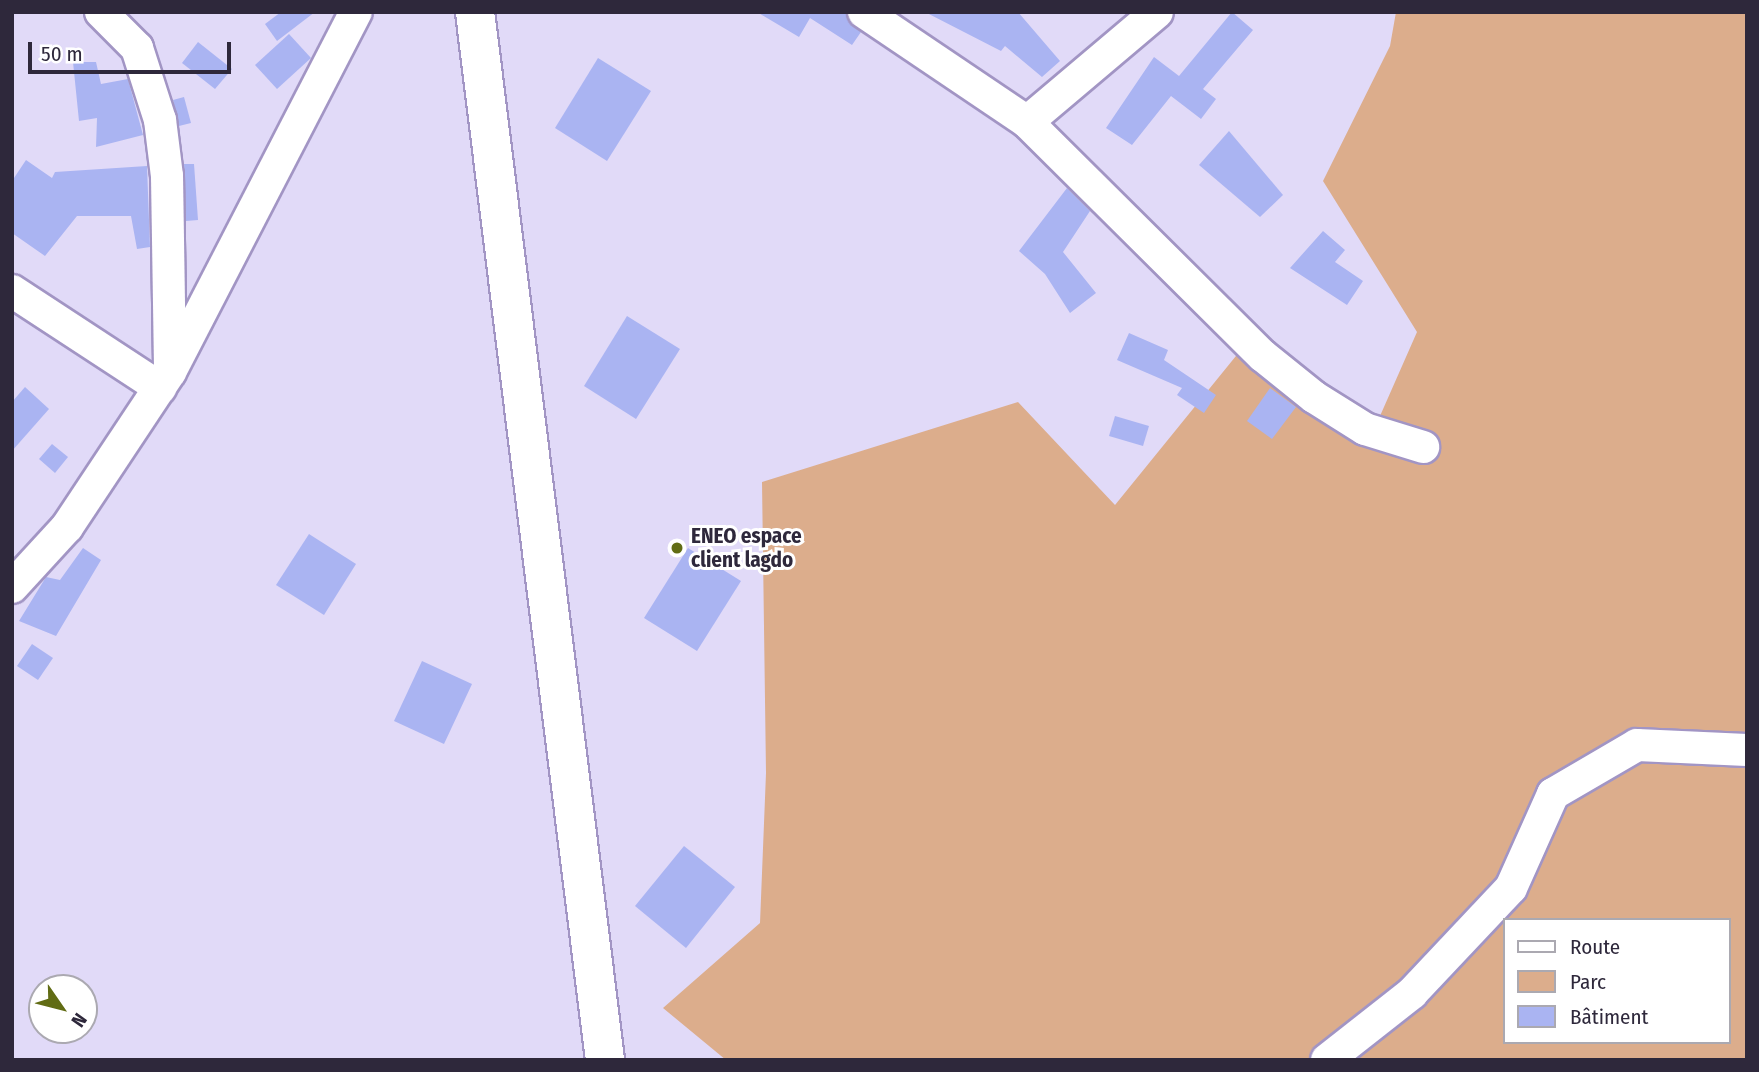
<!DOCTYPE html>
<html>
<head>
<meta charset="utf-8">
<style>
	body { margin:0 }
	#map { position:relative; width:1759px; height:1072px; overflow:hidden; background:#e1daf8; font-family:"Fira Sans Condensed",sans-serif }
	div>[style] { position:absolute }
	.green>* { inset:0; background:#dcad8c }
	.building>* { inset:0; background:#aab4f2 }
	.roads { filter:drop-shadow(2px 0 #a295c4) drop-shadow(-2px 0 #a295c4) drop-shadow(0 2px #a295c4) drop-shadow(0 -2px #a295c4) }
	.street>* { height:32px; margin:-16px; padding:0 16px; transform-origin:16px; border-radius:16px; background:#fff }
	.secondary>* { height:38px; margin:-19px; padding:0 19px; transform-origin:19px; border-radius:19px; background:#fff }
	.dots>* { width:19px; height:19px; translate:-50% -50%; box-sizing:border-box; border:4px solid #fff; border-radius:50% }
	span { translate:-50% -50%; white-space:nowrap; text-align:center; line-height:1.15; -webkit-text-stroke:6px #fff; paint-order:stroke }
	.poi-label { font-size:21px; color:#2e283b; font-weight:700 }
	.left { translate:0 -50%; text-align:left }
	.frame { position:absolute; inset:0; border:14px solid #2e283b; pointer-events:none }
	.legend { position:absolute; left:1503px; top:918px; width:228px; height:126px; box-sizing:border-box; background:#fff; border:2px solid #aba9b1; margin:0; padding:9px 12px; list-style:none; font-size:21px; color:#2e283b }
	.legend li { display:flex; align-items:center; gap:14px; height:35px }
	.legend b { width:35px; border:2px solid #aba9b1 }
	.north { position:absolute; left:28px; top:974px; width:70px; height:70px; box-sizing:border-box; background:#fff; border:2px solid #aba9b1; border-radius:50%; rotate:125deg; font-size:19px; font-weight:700; line-height:28px; text-align:center; color:#2e283b }
	.north::after { content:''; display:block; margin:auto; width:24px; height:32px; background:#616c14; clip-path:polygon(50% 0,100% 100%,50% 72%,0 100%) }
	.scale { position:absolute; left:28px; top:42px; width:203px; height:32px; box-sizing:border-box; border:4px solid #2e283b; border-top:0; padding-left:9px; font-size:21px; line-height:24px; white-space:nowrap; color:#2e283b; -webkit-text-stroke:5px #fff; paint-order:stroke }
</style>
</head>
<body>
<div id="map">
	<div class="green">
		<i style="clip-path:polygon(evenodd,1396px 12px,1747px 12px,1747px 1060px,726px 1060px,663px 1008px,760px 923px,766px 773px,762px 482px,1018px 402px,1115px 505px,1240px 351px,1369px 441px,1417px 332px,1323px 181px,1390px 46px,1396px 12px,1505px 920px,1729px 920px,1729px 1042px,1505px 1042px,1505px 920px)"></i>
	</div>
	<div class="building">
		<i style="clip-path:polygon(281px 12px,315px 12px,277px 41px,265px 24px)"></i>
		<i style="clip-path:polygon(757px 12px,846px 12px,861px 32px,852px 45px,810px 18px,799px 37px)"></i>
		<i style="clip-path:polygon(925px 12px,1018px 12px,1060px 61px,1042px 77px,1005px 46px,1001px 51px)"></i>
		<i style="clip-path:polygon(1232px 12px,1253px 30px,1203px 89px,1216px 99px,1201px 119px,1171px 96px,1132px 145px,1106px 128px,1154px 57px,1179px 76px)"></i>
		<i style="clip-path:polygon(289px 34px,311px 58px,277px 89px,255px 65px)"></i>
		<i style="clip-path:polygon(198px 42px,232px 69px,215px 89px,182px 63px)"></i>
		<i style="clip-path:polygon(598px 58px,651px 91px,607px 161px,555px 128px)"></i>
		<i style="clip-path:polygon(73px 62px,96px 62px,101px 84px,128px 79px,143px 135px,96px 147px,97px 118px,79px 121px)"></i>
		<i style="clip-path:polygon(184px 97px,191px 123px,179px 126px,173px 100px)"></i>
		<i style="clip-path:polygon(1229px 131px,1283px 195px,1260px 217px,1199px 165px)"></i>
		<i style="clip-path:polygon(26px 160px,52px 178px,55px 172px,147px 166px,150px 247px,137px 249px,131px 216px,77px 216px,45px 256px,12px 233px,12px 181px)"></i>
		<i style="clip-path:polygon(184px 164px,194px 164px,198px 220px,186px 221px)"></i>
		<i style="clip-path:polygon(1067px 188px,1090px 211px,1063px 252px,1096px 293px,1070px 313px,1045px 274px,1019px 251px)"></i>
		<i style="clip-path:polygon(1323px 231px,1345px 250px,1335px 262px,1363px 281px,1347px 305px,1290px 268px)"></i>
		<i style="clip-path:polygon(627px 316px,680px 349px,636px 419px,584px 386px)"></i>
		<i style="clip-path:polygon(1129px 333px,1168px 350px,1164px 360px,1216px 395px,1204px 413px,1177px 395px,1182px 388px,1117px 360px)"></i>
		<i style="clip-path:polygon(25px 387px,49px 409px,12px 451px,12px 402px)"></i>
		<i style="clip-path:polygon(1270px 388px,1296px 407px,1272px 439px,1247px 421px)"></i>
		<i style="clip-path:polygon(1115px 416px,1149px 426px,1143px 446px,1109px 436px)"></i>
		<i style="clip-path:polygon(52px 444px,68px 457px,55px 473px,39px 459px)"></i>
		<i style="clip-path:polygon(309px 534px,356px 564px,324px 615px,276px 585px)"></i>
		<i style="clip-path:polygon(83px 548px,101px 560px,56px 636px,19px 621px,46px 577px,60px 580px)"></i>
		<i style="clip-path:polygon(688px 548px,741px 581px,697px 651px,644px 618px)"></i>
		<i style="clip-path:polygon(32px 644px,53px 658px,38px 680px,17px 666px)"></i>
		<i style="clip-path:polygon(422px 661px,472px 684px,444px 744px,394px 721px)"></i>
		<i style="clip-path:polygon(684px 846px,735px 887px,686px 948px,635px 906px)"></i>
	</div>
	<div class="roads">
		<div class="street">
			<i style="left:101px;top:12px;width:51px;rotate:45deg"></i>
			<i style="left:137px;top:48px;width:76px;rotate:72.3deg"></i>
			<i style="left:160px;top:120px;width:56px;rotate:82.9deg"></i>
			<i style="left:167px;top:176px;width:193px;rotate:89.1deg"></i>
			<i style="left:864px;top:12px;width:197px;rotate:34deg"></i>
			<i style="left:1027px;top:122px;width:332px;rotate:44.8deg"></i>
			<i style="left:1263px;top:356px;width:65px;rotate:38.8deg"></i>
			<i style="left:1314px;top:397px;width:60px;rotate:32.1deg"></i>
			<i style="left:1365px;top:429px;width:61px;rotate:17.2deg"></i>
			<i style="left:1027px;top:122px;width:170px;rotate:-40.2deg"></i>
			<i style="left:12px;top:291px;width:177px;rotate:33.2deg"></i>
			<i style="left:12px;top:587px;width:81px;rotate:-47.5deg"></i>
			<i style="left:67px;top:527px;width:186px;rotate:-56.4deg"></i>
			<i style="left:170px;top:372px;width:405px;rotate:-62.7deg"></i>
			<i style="left:1327px;top:1060px;width:108px;rotate:-38.2deg"></i>
			<i style="left:1412px;top:993px;width:144px;rotate:-46.7deg"></i>
			<i style="left:1511px;top:888px;width:103px;rotate:-65.9deg"></i>
			<i style="left:1553px;top:794px;width:97px;rotate:-30.3deg"></i>
			<i style="left:1637px;top:745px;width:110px;rotate:2.6deg"></i>
		</div>
		<div class="secondary">
			<i style="left:475px;top:12px;width:1056px;rotate:82.93deg"></i>
		</div>
	</div>
	<div class="dots">
		<i style="left:677px;top:548px;background:#616c14"></i>
	</div>
	<div class="poi-label">
		<span class="left" style="left:691px;top:548px">ENEO espace<br>client lagdo</span>
	</div>
	<div class="frame"></div>
	<ul class="legend">
	<li><b style="height:9px;background:#fff"></b>Route</li>
	<li><b style="height:19px;background:#dcad8c"></b>Parc</li>
	<li><b style="height:19px;background:#aab4f2"></b>Bâtiment</li>
	</ul>
	<div class="north">N</div>
	<div class="scale">50 m</div>
</div>
</body>
</html>
